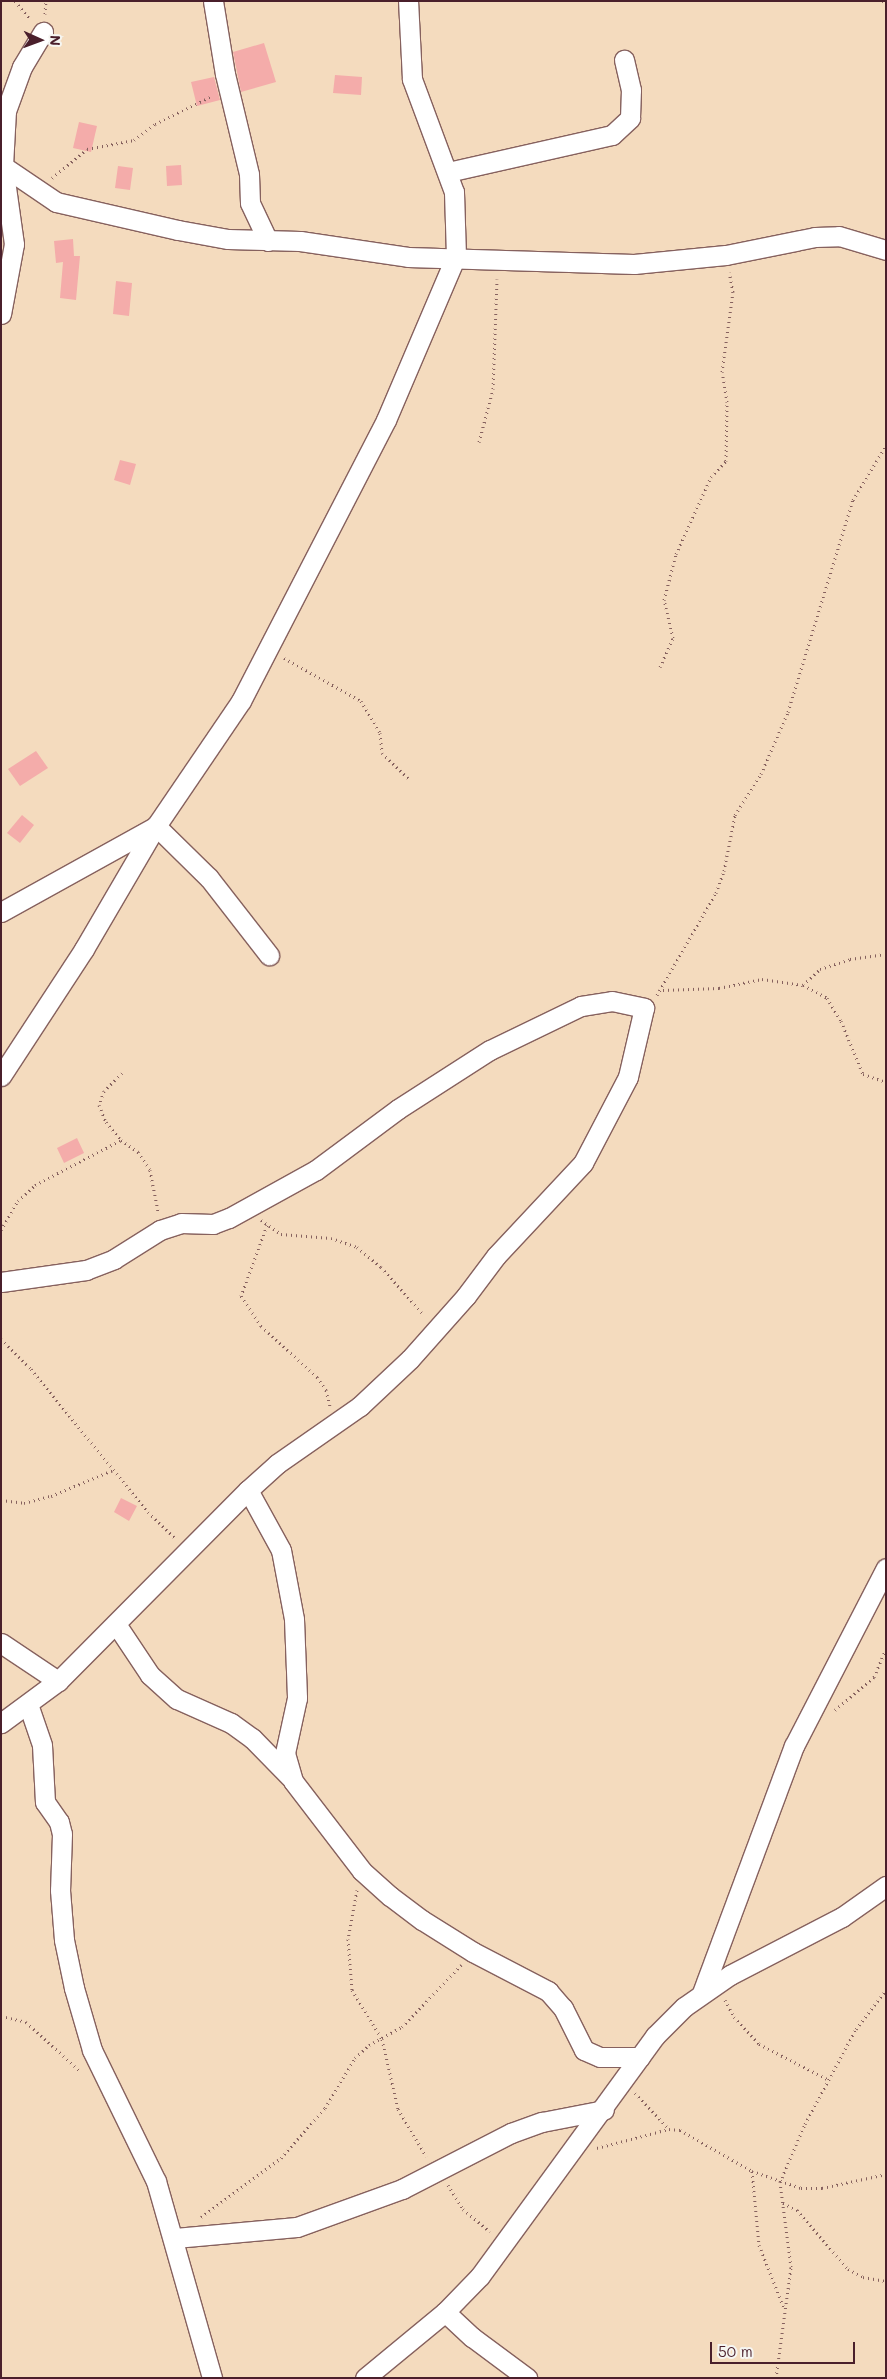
<!DOCTYPE html>
<html>
<head>
<meta charset="utf-8">
<style>
	body { margin:0 }
	#map { position:relative; width:887px; height:2379px; overflow:hidden; background:#f4dbbe; font-family:Mali,sans-serif }
	div>[style] { position:absolute }
	.building>* { inset:0; background:#f4acaa }
	.path>* { height:3px; margin-top:-1.5px; transform-origin:0; background:repeating-linear-gradient(90deg,#86615e 0 1px,transparent 0 5px) }
	.roads { filter:drop-shadow(1px 0 #86615e) drop-shadow(-1px 0 #86615e) drop-shadow(0 1px #86615e) drop-shadow(0 -1px #86615e) }
	.minor>* { height:19px; margin:-9.5px; padding:0 9.5px; transform-origin:9.5px; border-radius:9.5px; background:#fff }
	span { translate:-50% -50%; white-space:nowrap; text-align:center; line-height:1.15; -webkit-text-stroke:5px #f6f6f2; paint-order:stroke }
	.frame { position:absolute; inset:0; border:2px solid #4a1f2b; pointer-events:none }
	.north { position:absolute; left:15px; top:15px; width:50px; height:50px; -webkit-text-stroke:4px #f6f6f2; paint-order:stroke; rotate:92deg; font-size:14px; font-weight:700; line-height:20px; text-align:center; color:#4a1f2b }
	.north::after { content:''; display:block; margin:auto; width:18px; height:22px; background:#4a1f2b; clip-path:polygon(50% 0,100% 100%,50% 72%,0 100%) }
	.scale { position:absolute; left:710px; top:2342px; width:145px; height:22px; box-sizing:border-box; border:2px solid #4a1f2b; border-top:0; padding-left:6px; font-size:15px; line-height:18px; white-space:nowrap; color:#4a1f2b; -webkit-text-stroke:4px #f6f6f2; paint-order:stroke }
</style>
</head>
<body>
<div id="map">
	<div class="building">
		<i style="clip-path:polygon(264px 43px,276px 82px,241px 92px,233px 52px)"></i>
		<i style="clip-path:polygon(335px 75px,362px 77px,361px 95px,333px 93px)"></i>
		<i style="clip-path:polygon(214px 77px,220px 100px,197px 106px,191px 82px)"></i>
		<i style="clip-path:polygon(79px 122px,97px 126px,91px 152px,73px 148px)"></i>
		<i style="clip-path:polygon(181px 165px,182px 185px,167px 186px,166px 166px)"></i>
		<i style="clip-path:polygon(118px 166px,133px 168px,130px 190px,115px 188px)"></i>
		<i style="clip-path:polygon(73px 239px,74px 256px,80px 256px,76px 300px,60px 298px,63px 262px,56px 263px,54px 241px)"></i>
		<i style="clip-path:polygon(116px 281px,132px 283px,129px 316px,113px 314px)"></i>
		<i style="clip-path:polygon(120px 460px,136px 464px,130px 485px,114px 480px)"></i>
		<i style="clip-path:polygon(36px 751px,48px 768px,20px 786px,8px 769px)"></i>
		<i style="clip-path:polygon(22px 815px,34px 825px,20px 843px,7px 833px)"></i>
		<i style="clip-path:polygon(77px 1138px,84px 1153px,64px 1163px,57px 1148px)"></i>
		<i style="clip-path:polygon(121px 1498px,137px 1506px,129px 1521px,114px 1512px)"></i>
	</div>
	<div class="path">
		<i style="left:15px;top:1px;width:23px;rotate:50deg"></i>
		<i style="left:883px;top:1px;width:5px;rotate:53deg"></i>
		<i style="left:45px;top:14px;width:13px;rotate:-86deg"></i>
		<i style="left:52px;top:178px;width:45px;rotate:-39.6deg"></i>
		<i style="left:87px;top:149px;width:48px;rotate:-10.8deg"></i>
		<i style="left:134px;top:140px;width:26px;rotate:-37deg"></i>
		<i style="left:155px;top:124px;width:64px;rotate:-26.2deg"></i>
		<i style="left:479px;top:442px;width:55px;rotate:-75.2deg"></i>
		<i style="left:493px;top:389px;width:110px;rotate:-87.9deg"></i>
		<i style="left:284px;top:658px;width:88px;rotate:29.2deg"></i>
		<i style="left:361px;top:701px;width:37px;rotate:59deg"></i>
		<i style="left:380px;top:733px;width:20px;rotate:84deg"></i>
		<i style="left:382px;top:753px;width:37px;rotate:44deg"></i>
		<i style="left:660px;top:667px;width:32px;rotate:-66deg"></i>
		<i style="left:673px;top:638px;width:39px;rotate:-103deg"></i>
		<i style="left:664px;top:600px;width:48px;rotate:-75.4deg"></i>
		<i style="left:676px;top:554px;width:85px;rotate:-65.6deg"></i>
		<i style="left:711px;top:477px;width:22px;rotate:-47deg"></i>
		<i style="left:726px;top:461px;width:59px;rotate:-89deg"></i>
		<i style="left:727px;top:402px;width:30px;rotate:-99deg"></i>
		<i style="left:722px;top:372px;width:81px;rotate:-82.2deg"></i>
		<i style="left:733px;top:292px;width:20px;rotate:-101deg"></i>
		<i style="left:803px;top:985px;width:23px;rotate:-43deg"></i>
		<i style="left:820px;top:969px;width:32px;rotate:-18deg"></i>
		<i style="left:850px;top:959px;width:36px;rotate:-8deg"></i>
		<i style="left:663px;top:990px;width:56px;rotate:-2deg"></i>
		<i style="left:719px;top:988px;width:44px;rotate:-11.8deg"></i>
		<i style="left:762px;top:979px;width:41px;rotate:8.3deg"></i>
		<i style="left:803px;top:985px;width:27px;rotate:28deg"></i>
		<i style="left:827px;top:998px;width:27px;rotate:59deg"></i>
		<i style="left:841px;top:1021px;width:57px;rotate:67.5deg"></i>
		<i style="left:863px;top:1074px;width:24px;rotate:19deg"></i>
		<i style="left:657px;top:995px;width:118px;rotate:-60deg"></i>
		<i style="left:716px;top:893px;width:23px;rotate:-70deg"></i>
		<i style="left:724px;top:871px;width:57px;rotate:-78.9deg"></i>
		<i style="left:735px;top:815px;width:49px;rotate:-57.6deg"></i>
		<i style="left:761px;top:774px;width:68px;rotate:-66.5deg"></i>
		<i style="left:788px;top:712px;width:222px;rotate:-73deg"></i>
		<i style="left:853px;top:500px;width:62px;rotate:-58.9deg"></i>
		<i style="left:122px;top:1073px;width:25px;rotate:135deg"></i>
		<i style="left:104px;top:1091px;width:15px;rotate:110deg"></i>
		<i style="left:99px;top:1105px;width:18px;rotate:68deg"></i>
		<i style="left:106px;top:1122px;width:23px;rotate:50deg"></i>
		<i style="left:121px;top:1140px;width:21px;rotate:35deg"></i>
		<i style="left:138px;top:1152px;width:22px;rotate:56deg"></i>
		<i style="left:150px;top:1170px;width:42px;rotate:79deg"></i>
		<i style="left:261px;top:1220px;width:24px;rotate:35deg"></i>
		<i style="left:281px;top:1234px;width:50px;rotate:4.6deg"></i>
		<i style="left:331px;top:1238px;width:28px;rotate:19deg"></i>
		<i style="left:357px;top:1247px;width:31px;rotate:40deg"></i>
		<i style="left:381px;top:1267px;width:64px;rotate:48.1deg"></i>
		<i style="left:267px;top:1225px;width:76px;rotate:110.1deg"></i>
		<i style="left:241px;top:1296px;width:36px;rotate:56deg"></i>
		<i style="left:261px;top:1326px;width:76px;rotate:42.3deg"></i>
		<i style="left:317px;top:1377px;width:16px;rotate:55deg"></i>
		<i style="left:326px;top:1390px;width:16px;rotate:76deg"></i>
		<i style="left:1px;top:1230px;width:34px;rotate:-60deg"></i>
		<i style="left:18px;top:1201px;width:23px;rotate:-43deg"></i>
		<i style="left:35px;top:1185px;width:97px;rotate:-27.6deg"></i>
		<i style="left:1px;top:1339px;width:42px;rotate:45deg"></i>
		<i style="left:31px;top:1369px;width:185px;rotate:50.7deg"></i>
		<i style="left:148px;top:1512px;width:37px;rotate:44deg"></i>
		<i style="left:1px;top:1500px;width:23px;rotate:7deg"></i>
		<i style="left:24px;top:1503px;width:28px;rotate:-15deg"></i>
		<i style="left:51px;top:1496px;width:67px;rotate:-22.8deg"></i>
		<i style="left:835px;top:1710px;width:51px;rotate:-40.2deg"></i>
		<i style="left:874px;top:1677px;width:30px;rotate:-67deg"></i>
		<i style="left:357px;top:1890px;width:50px;rotate:100.4deg"></i>
		<i style="left:348px;top:1939px;width:51px;rotate:85.5deg"></i>
		<i style="left:352px;top:1990px;width:57px;rotate:58.5deg"></i>
		<i style="left:382px;top:2039px;width:72px;rotate:77.1deg"></i>
		<i style="left:398px;top:2109px;width:55px;rotate:59.2deg"></i>
		<i style="left:725px;top:2000px;width:19px;rotate:62deg"></i>
		<i style="left:734px;top:2017px;width:37px;rotate:47deg"></i>
		<i style="left:759px;top:2044px;width:79px;rotate:27.2deg"></i>
		<i style="left:1px;top:2016px;width:26px;rotate:13deg"></i>
		<i style="left:26px;top:2022px;width:73px;rotate:42.2deg"></i>
		<i style="left:635px;top:2093px;width:50px;rotate:46.6deg"></i>
		<i style="left:597px;top:2148px;width:74px;rotate:-14.8deg"></i>
		<i style="left:669px;top:2129px;width:11px;rotate:5deg"></i>
		<i style="left:680px;top:2130px;width:83px;rotate:29.7deg"></i>
		<i style="left:752px;top:2171px;width:52px;rotate:19.1deg"></i>
		<i style="left:801px;top:2188px;width:21px"></i>
		<i style="left:822px;top:2188px;width:66px;rotate:-12.3deg"></i>
		<i style="left:752px;top:2171px;width:74px;rotate:84.6deg"></i>
		<i style="left:759px;top:2245px;width:68px;rotate:68.4deg"></i>
		<i style="left:448px;top:2185px;width:28px;rotate:58deg"></i>
		<i style="left:463px;top:2209px;width:35px;rotate:40deg"></i>
		<i style="left:783px;top:2203px;width:16px;rotate:27deg"></i>
		<i style="left:797px;top:2210px;width:78px;rotate:49.2deg"></i>
		<i style="left:848px;top:2269px;width:17px;rotate:28deg"></i>
		<i style="left:863px;top:2277px;width:23px;rotate:10deg"></i>
		<i style="left:201px;top:2217px;width:99px;rotate:-36.4deg"></i>
		<i style="left:281px;top:2158px;width:67px;rotate:-48.7deg"></i>
		<i style="left:325px;top:2108px;width:58px;rotate:-59deg"></i>
		<i style="left:355px;top:2058px;width:19px;rotate:-43deg"></i>
		<i style="left:369px;top:2045px;width:38px;rotate:-29deg"></i>
		<i style="left:402px;top:2027px;width:86px;rotate:-46.4deg"></i>
		<i style="left:776px;top:2378px;width:112px;rotate:-82.3deg"></i>
		<i style="left:791px;top:2267px;width:86px;rotate:-97.4deg"></i>
		<i style="left:780px;top:2182px;width:63px;rotate:-66.7deg"></i>
		<i style="left:805px;top:2124px;width:108px;rotate:-61.8deg"></i>
		<i style="left:856px;top:2029px;width:49px;rotate:-52.4deg"></i>
	</div>
	<div class="roads">
		<div class="minor">
			<i style="left:213px;top:1px;width:74px;rotate:80.7deg"></i>
			<i style="left:225px;top:74px;width:103px;rotate:76.5deg"></i>
			<i style="left:249px;top:174px;width:29px;rotate:88deg"></i>
			<i style="left:250px;top:203px;width:42px;rotate:64.7deg"></i>
			<i style="left:3px;top:166px;width:64px;rotate:34.2deg"></i>
			<i style="left:56px;top:202px;width:125px;rotate:12.9deg"></i>
			<i style="left:178px;top:230px;width:51px;rotate:10.2deg"></i>
			<i style="left:228px;top:239px;width:72px;rotate:1.6deg"></i>
			<i style="left:300px;top:241px;width:109px;rotate:8.4deg"></i>
			<i style="left:408px;top:257px;width:226px;rotate:1.8deg"></i>
			<i style="left:634px;top:264px;width:92px;rotate:-5.6deg"></i>
			<i style="left:726px;top:255px;width:91px;rotate:-11.4deg"></i>
			<i style="left:815px;top:237px;width:24px;rotate:-2deg"></i>
			<i style="left:839px;top:236px;width:49px;rotate:16.6deg"></i>
			<i style="left:448px;top:172px;width:168px;rotate:-12.7deg"></i>
			<i style="left:612px;top:135px;width:25px;rotate:-43deg"></i>
			<i style="left:630px;top:118px;width:28px;rotate:-88deg"></i>
			<i style="left:631px;top:90px;width:31px;rotate:-103deg"></i>
			<i style="left:1px;top:314px;width:71px;rotate:-79.5deg"></i>
			<i style="left:14px;top:244px;width:79px;rotate:-98deg"></i>
			<i style="left:3px;top:166px;width:55px;rotate:-86.9deg"></i>
			<i style="left:6px;top:111px;width:47px;rotate:-70deg"></i>
			<i style="left:22px;top:67px;width:41px;rotate:-59deg"></i>
			<i style="left:1px;top:912px;width:177px;rotate:-29deg"></i>
			<i style="left:156px;top:826px;width:74px;rotate:44.5deg"></i>
			<i style="left:209px;top:878px;width:98px;rotate:52.1deg"></i>
			<i style="left:1px;top:1076px;width:152px;rotate:-56.8deg"></i>
			<i style="left:84px;top:949px;width:143px;rotate:-59.7deg"></i>
			<i style="left:156px;top:826px;width:151px;rotate:-55.8deg"></i>
			<i style="left:241px;top:701px;width:316px;rotate:-62.7deg"></i>
			<i style="left:386px;top:420px;width:178px;rotate:-66.9deg"></i>
			<i style="left:456px;top:256px;width:64px;rotate:-91.8deg"></i>
			<i style="left:454px;top:192px;width:121px;rotate:-110.4deg"></i>
			<i style="left:412px;top:79px;width:78px;rotate:-92.9deg"></i>
			<i style="left:1px;top:1282px;width:86px;rotate:-8deg"></i>
			<i style="left:86px;top:1270px;width:30px;rotate:-21deg"></i>
			<i style="left:114px;top:1259px;width:54px;rotate:-32.2deg"></i>
			<i style="left:160px;top:1230px;width:22px;rotate:-18deg"></i>
			<i style="left:181px;top:1223px;width:32px;rotate:2deg"></i>
			<i style="left:213px;top:1224px;width:17px;rotate:-21deg"></i>
			<i style="left:229px;top:1218px;width:99px;rotate:-28.9deg"></i>
			<i style="left:316px;top:1170px;width:102px;rotate:-36.6deg"></i>
			<i style="left:398px;top:1109px;width:109px;rotate:-32.7deg"></i>
			<i style="left:490px;top:1050px;width:101px;rotate:-25.8deg"></i>
			<i style="left:581px;top:1006px;width:31px;rotate:-9deg"></i>
			<i style="left:612px;top:1001px;width:33px;rotate:12deg"></i>
			<i style="left:644px;top:1008px;width:71px;rotate:103.1deg"></i>
			<i style="left:628px;top:1077px;width:97px;rotate:117.6deg"></i>
			<i style="left:583px;top:1163px;width:127px;rotate:133.1deg"></i>
			<i style="left:496px;top:1256px;width:50px;rotate:126.9deg"></i>
			<i style="left:466px;top:1296px;width:84px;rotate:131.6deg"></i>
			<i style="left:410px;top:1359px;width:69px;rotate:136.8deg"></i>
			<i style="left:360px;top:1406px;width:101px;rotate:145.1deg"></i>
			<i style="left:277px;top:1464px;width:39px;rotate:138deg"></i>
			<i style="left:248px;top:1490px;width:269px;rotate:134.8deg"></i>
			<i style="left:58px;top:1681px;width:71px;rotate:143.6deg"></i>
			<i style="left:248px;top:1490px;width:68px;rotate:61.2deg"></i>
			<i style="left:281px;top:1550px;width:70px;rotate:79.3deg"></i>
			<i style="left:294px;top:1619px;width:79px;rotate:87.8deg"></i>
			<i style="left:297px;top:1698px;width:56px;rotate:102.3deg"></i>
			<i style="left:285px;top:1753px;width:29px;rotate:74deg"></i>
			<i style="left:293px;top:1781px;width:113px;rotate:52.5deg"></i>
			<i style="left:362px;top:1871px;width:38px;rotate:42deg"></i>
			<i style="left:390px;top:1896px;width:40px;rotate:37deg"></i>
			<i style="left:422px;top:1920px;width:60px;rotate:32.1deg"></i>
			<i style="left:473px;top:1952px;width:85px;rotate:27.5deg"></i>
			<i style="left:548px;top:1991px;width:23px;rotate:49deg"></i>
			<i style="left:563px;top:2008px;width:47px;rotate:63.4deg"></i>
			<i style="left:584px;top:2050px;width:17px;rotate:24deg"></i>
			<i style="left:600px;top:2057px;width:40px"></i>
			<i style="left:116px;top:1624px;width:61px;rotate:56.3deg"></i>
			<i style="left:150px;top:1675px;width:36px;rotate:42deg"></i>
			<i style="left:177px;top:1699px;width:59px;rotate:24deg"></i>
			<i style="left:231px;top:1723px;width:26px;rotate:36deg"></i>
			<i style="left:252px;top:1738px;width:54px;rotate:45.7deg"></i>
			<i style="left:1px;top:1643px;width:69px;rotate:33.7deg"></i>
			<i style="left:28px;top:1704px;width:43px;rotate:71.1deg"></i>
			<i style="left:42px;top:1745px;width:57px;rotate:87deg"></i>
			<i style="left:45px;top:1802px;width:24px;rotate:55deg"></i>
			<i style="left:59px;top:1822px;width:12px;rotate:76deg"></i>
			<i style="left:62px;top:1834px;width:56px;rotate:92deg"></i>
			<i style="left:60px;top:1890px;width:50px;rotate:85.4deg"></i>
			<i style="left:64px;top:1940px;width:49px;rotate:78.2deg"></i>
			<i style="left:74px;top:1988px;width:65px;rotate:73.8deg"></i>
			<i style="left:92px;top:2050px;width:146px;rotate:64deg"></i>
			<i style="left:156px;top:2181px;width:205px;rotate:74.1deg"></i>
			<i style="left:702px;top:1993px;width:264px;rotate:-69.6deg"></i>
			<i style="left:794px;top:1746px;width:200px;rotate:-62.7deg"></i>
			<i style="left:175px;top:2238px;width:122px;rotate:-5.2deg"></i>
			<i style="left:297px;top:2227px;width:112px;rotate:-19.9deg"></i>
			<i style="left:402px;top:2189px;width:123px;rotate:-27.2deg"></i>
			<i style="left:511px;top:2133px;width:33px;rotate:-20deg"></i>
			<i style="left:542px;top:2122px;width:63px;rotate:-11deg"></i>
			<i style="left:445px;top:2312px;width:37px;rotate:43deg"></i>
			<i style="left:472px;top:2337px;width:69px;rotate:36.7deg"></i>
			<i style="left:365px;top:2378px;width:104px;rotate:-39.5deg"></i>
			<i style="left:445px;top:2312px;width:50px;rotate:-45.8deg"></i>
			<i style="left:480px;top:2276px;width:297px;rotate:-53.9deg"></i>
			<i style="left:655px;top:2036px;width:41px;rotate:-45deg"></i>
			<i style="left:684px;top:2007px;width:56px;rotate:-34.8deg"></i>
			<i style="left:730px;top:1975px;width:126px;rotate:-27.4deg"></i>
			<i style="left:842px;top:1917px;width:54px;rotate:-35.2deg"></i>
		</div>
	</div>
	<div class="frame"></div>
	<div class="north">N</div>
	<div class="scale">50 m</div>
</div>
</body>
</html>
